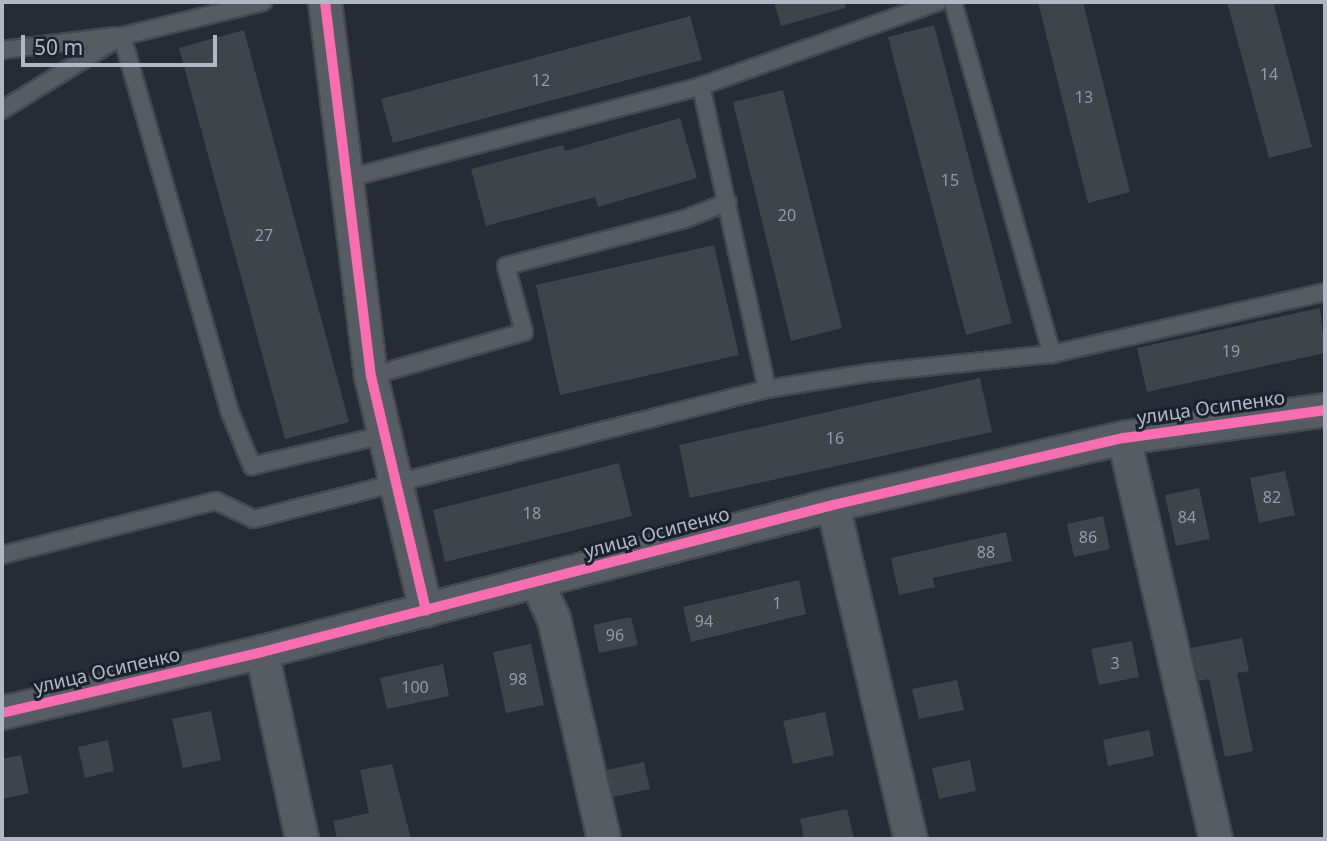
<!DOCTYPE html>
<html>
<head>
<meta charset="utf-8">
<style>
	body { margin:0 }
	#map { position:relative; width:1327px; height:841px; overflow:hidden; background:#272c34; font-family:"Noto Sans",sans-serif }
	div>[style] { position:absolute }
	.building>* { inset:0; background:#3f434a }
	.roads { filter:drop-shadow(2px 0 #45484f) drop-shadow(-2px 0 #45484f) drop-shadow(0 2px #45484f) drop-shadow(0 -2px #45484f) }
	.service>* { height:16px; margin:-8px; padding:0 8px; transform-origin:8px; border-radius:8px; background:#575b62 }
	.minor>* { height:32px; margin:-16px; padding:0 16px; transform-origin:16px; border-radius:16px; background:#575b62 }
	.cycleway>* { height:10px; margin:-5px; padding:0 5px; transform-origin:5px; border-radius:5px; background:#f96db3 }
	span { translate:-50% -50%; white-space:nowrap; text-align:center; line-height:1.15; -webkit-text-stroke:6px #1b222e; paint-order:stroke }
	.number-label { font-size:16px; color:#949ba7 }
	.number-label span { -webkit-text-stroke-width:0 }
	.street-label { font-size:19px; color:#b0b8c6 }
	.frame { position:absolute; inset:0; border:4px solid #b0b8c6; pointer-events:none }
	.scale { position:absolute; left:21px; top:35px; width:196px; height:32px; box-sizing:border-box; border:4px solid #b0b8c6; border-top:0; padding-left:9px; font-size:21px; line-height:24px; white-space:nowrap; color:#b0b8c6; -webkit-text-stroke:5px #1b222e; paint-order:stroke }
</style>
</head>
<body>
<div id="map">
	<div class="building">
		<i style="clip-path:polygon(774px 2px,845px 2px,845px 8px,781px 26px)"></i>
		<i style="clip-path:polygon(1038px 2px,1083px 2px,1130px 192px,1088px 203px)"></i>
		<i style="clip-path:polygon(1227px 2px,1273px 2px,1312px 147px,1269px 158px)"></i>
		<i style="clip-path:polygon(690px 16px,702px 60px,393px 143px,381px 99px)"></i>
		<i style="clip-path:polygon(934px 25px,1012px 323px,966px 335px,888px 37px)"></i>
		<i style="clip-path:polygon(244px 30px,349px 422px,285px 439px,179px 48px)"></i>
		<i style="clip-path:polygon(783px 90px,842px 328px,791px 341px,733px 102px)"></i>
		<i style="clip-path:polygon(680px 118px,697px 178px,598px 207px,595px 197px,486px 226px,471px 169px,563px 145px,565px 151px)"></i>
		<i style="clip-path:polygon(714px 245px,739px 355px,560px 395px,536px 285px)"></i>
		<i style="clip-path:polygon(1320px 308px,1325px 353px,1147px 392px,1137px 348px)"></i>
		<i style="clip-path:polygon(980px 378px,992px 432px,690px 498px,679px 445px)"></i>
		<i style="clip-path:polygon(619px 463px,632px 516px,445px 562px,433px 510px)"></i>
		<i style="clip-path:polygon(1285px 471px,1295px 515px,1259px 523px,1250px 478px)"></i>
		<i style="clip-path:polygon(1199px 488px,1210px 539px,1176px 546px,1165px 495px)"></i>
		<i style="clip-path:polygon(1103px 516px,1110px 549px,1074px 557px,1067px 524px)"></i>
		<i style="clip-path:polygon(1006px 532px,1012px 561px,933px 578px,935px 587px,899px 595px,891px 558px)"></i>
		<i style="clip-path:polygon(799px 580px,806px 614px,691px 642px,683px 607px)"></i>
		<i style="clip-path:polygon(631px 617px,638px 645px,599px 653px,593px 625px)"></i>
		<i style="clip-path:polygon(1242px 638px,1249px 671px,1237px 673px,1253px 751px,1225px 757px,1209px 679px,1199px 681px,1191px 648px)"></i>
		<i style="clip-path:polygon(1132px 641px,1139px 677px,1099px 685px,1091px 649px)"></i>
		<i style="clip-path:polygon(531px 644px,544px 705px,506px 713px,493px 652px)"></i>
		<i style="clip-path:polygon(443px 664px,449px 696px,387px 709px,380px 678px)"></i>
		<i style="clip-path:polygon(957px 680px,964px 710px,919px 719px,912px 689px)"></i>
		<i style="clip-path:polygon(211px 711px,221px 760px,183px 768px,172px 719px)"></i>
		<i style="clip-path:polygon(825px 712px,834px 755px,793px 764px,783px 721px)"></i>
		<i style="clip-path:polygon(1149px 730px,1154px 756px,1108px 766px,1103px 740px)"></i>
		<i style="clip-path:polygon(108px 740px,114px 771px,85px 778px,78px 747px)"></i>
		<i style="clip-path:polygon(21px 755px,29px 793px,2px 799px,2px 759px)"></i>
		<i style="clip-path:polygon(970px 760px,976px 791px,939px 799px,932px 768px)"></i>
		<i style="clip-path:polygon(644px 762px,650px 789px,613px 797px,607px 770px)"></i>
		<i style="clip-path:polygon(392px 764px,411px 839px,337px 839px,333px 821px,369px 813px,360px 770px)"></i>
		<i style="clip-path:polygon(847px 809px,854px 839px,804px 839px,800px 819px)"></i>
	</div>
	<div class="roads">
		<div class="service">
			<i style="left:263px;top:2px;width:145px;rotate:166.4deg"></i>
			<i style="left:122px;top:36px;width:389px;rotate:74deg"></i>
			<i style="left:229px;top:410px;width:61px;rotate:67.7deg"></i>
			<i style="left:252px;top:466px;width:135px;rotate:-13.3deg"></i>
			<i style="left:953px;top:2px;width:366px;rotate:74.3deg"></i>
			<i style="left:2px;top:50px;width:115px;rotate:-7deg"></i>
			<i style="left:701px;top:86px;width:310px;rotate:77.7deg"></i>
			<i style="left:2px;top:110px;width:141px;rotate:-31.7deg"></i>
			<i style="left:345px;top:179px;width:368px;rotate:-14.6deg"></i>
			<i style="left:701px;top:86px;width:251px;rotate:-19.5deg"></i>
			<i style="left:371px;top:376px;width:159px;rotate:-16deg"></i>
			<i style="left:524px;top:332px;width:68px;rotate:-105.3deg"></i>
			<i style="left:506px;top:266px;width:185px;rotate:-14.7deg"></i>
			<i style="left:685px;top:219px;width:46px;rotate:-21.6deg"></i>
			<i style="left:2px;top:555px;width:221px;rotate:-14.2deg"></i>
			<i style="left:216px;top:501px;width:42px;rotate:25.3deg"></i>
			<i style="left:254px;top:519px;width:529px;rotate:-14.22deg"></i>
			<i style="left:767px;top:389px;width:101px;rotate:-9.1deg"></i>
			<i style="left:867px;top:373px;width:186px;rotate:-5.9deg"></i>
			<i style="left:1052px;top:354px;width:280px;rotate:-12.8deg"></i>
		</div>
		<div class="minor">
			<i style="left:325px;top:2px;width:377px;rotate:83deg"></i>
			<i style="left:371px;top:376px;width:241px;rotate:76.8deg"></i>
			<i style="left:1124px;top:438px;width:411px;rotate:77.1deg"></i>
			<i style="left:833px;top:505px;width:343px;rotate:76.9deg"></i>
			<i style="left:537px;top:582px;width:41px;rotate:65.3deg"></i>
			<i style="left:554px;top:619px;width:226px;rotate:77.2deg"></i>
			<i style="left:262px;top:652px;width:191px;rotate:77.9deg"></i>
			<i style="left:2px;top:713px;width:267px;rotate:-13.2deg"></i>
			<i style="left:262px;top:652px;width:590px;rotate:-14.44deg"></i>
			<i style="left:833px;top:505px;width:299px;rotate:-13deg"></i>
			<i style="left:1124px;top:438px;width:203px;rotate:-7.9deg"></i>
		</div>
	</div>
	<div class="cycleway">
		<i style="left:325px;top:2px;width:377px;rotate:83deg"></i>
		<i style="left:371px;top:376px;width:241px;rotate:76.8deg"></i>
		<i style="left:2px;top:713px;width:267px;rotate:-13.2deg"></i>
		<i style="left:262px;top:652px;width:590px;rotate:-14.44deg"></i>
		<i style="left:833px;top:505px;width:299px;rotate:-13deg"></i>
		<i style="left:1124px;top:438px;width:203px;rotate:-7.9deg"></i>
	</div>
	<div class="number-label">
		<span style="left:1269px;top:74px">14</span>
		<span style="left:541px;top:80px">12</span>
		<span style="left:1084px;top:97px">13</span>
		<span style="left:950px;top:180px">15</span>
		<span style="left:787px;top:215px">20</span>
		<span style="left:264px;top:235px">27</span>
		<span style="left:1231px;top:351px">19</span>
		<span style="left:835px;top:438px">16</span>
		<span style="left:1272px;top:497px">82</span>
		<span style="left:532px;top:513px">18</span>
		<span style="left:1187px;top:517px">84</span>
		<span style="left:1088px;top:537px">86</span>
		<span style="left:986px;top:552px">88</span>
		<span style="left:777px;top:603px">1</span>
		<span style="left:704px;top:621px">94</span>
		<span style="left:615px;top:635px">96</span>
		<span style="left:1115px;top:663px">3</span>
		<span style="left:518px;top:679px">98</span>
		<span style="left:415px;top:687px">100</span>
	</div>
	<div class="street-label">
		<span style="left:1211px;top:408px;rotate:-8deg">улица Осипенко</span>
		<span style="left:657px;top:533px;rotate:-15deg">улица Осипенко</span>
		<span style="left:107px;top:671px;rotate:-13deg">улица Осипенко</span>
	</div>
	<div class="frame"></div>
	<div class="scale">50 m</div>
</div>
</body>
</html>
